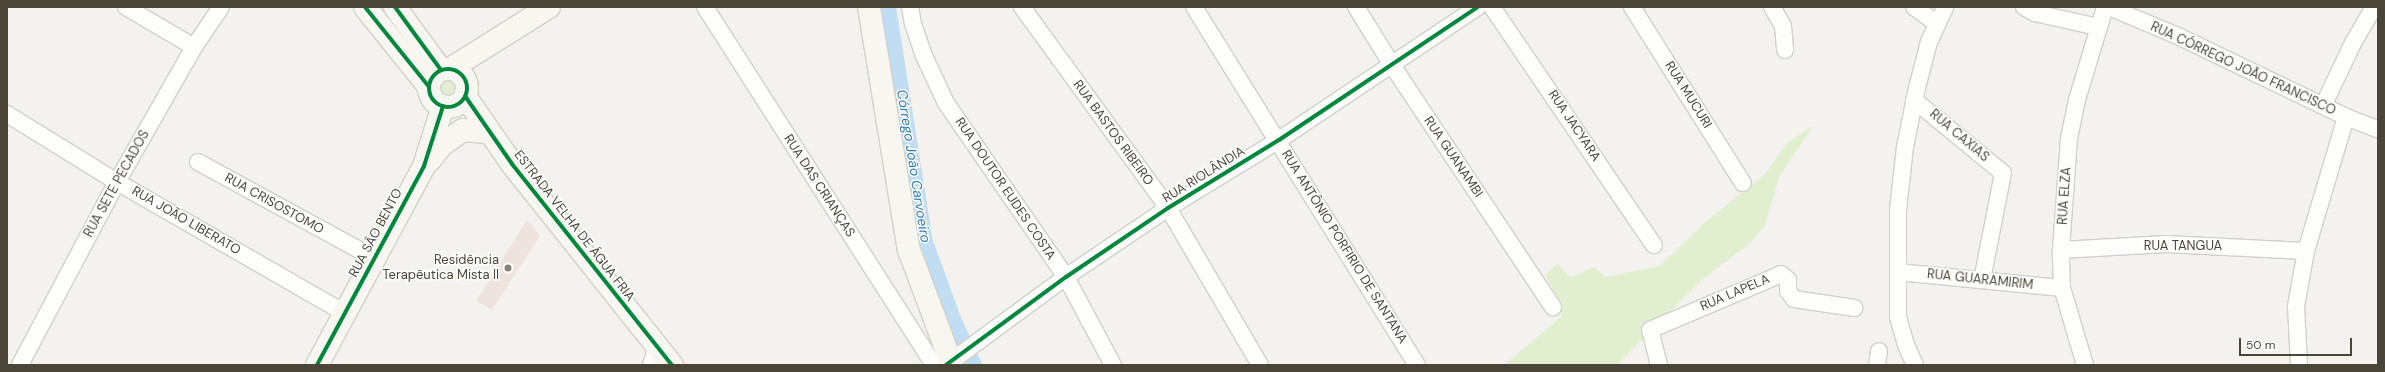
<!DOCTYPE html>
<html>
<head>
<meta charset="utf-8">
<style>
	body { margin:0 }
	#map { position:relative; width:2385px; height:372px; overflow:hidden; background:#f4f2ee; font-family:"DM Sans",sans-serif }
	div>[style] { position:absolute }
	.medical>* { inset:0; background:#eee3df }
	.green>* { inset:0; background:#e1eecf }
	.canal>* { height:16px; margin:-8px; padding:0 8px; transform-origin:8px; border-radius:8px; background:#c0ddf1 }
	.roads { filter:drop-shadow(1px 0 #d2d0cb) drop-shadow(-1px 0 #d2d0cb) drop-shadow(0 1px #d2d0cb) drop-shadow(0 -1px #d2d0cb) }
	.street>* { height:16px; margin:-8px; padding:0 8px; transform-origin:8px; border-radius:8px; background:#fdfdfc }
	.secondary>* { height:22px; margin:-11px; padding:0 11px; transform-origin:11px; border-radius:11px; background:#f7f6f1 }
	.secondary>.ring { margin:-11px; padding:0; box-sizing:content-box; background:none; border:22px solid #f7f6f1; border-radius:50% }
	.cycleway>* { height:4px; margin:-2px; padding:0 2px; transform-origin:2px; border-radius:2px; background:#00873e }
	.cycleway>.ring { margin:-2px; padding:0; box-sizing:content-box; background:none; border:4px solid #00873e; border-radius:50% }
	.dots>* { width:11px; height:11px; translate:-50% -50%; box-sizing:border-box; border:2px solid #fff; border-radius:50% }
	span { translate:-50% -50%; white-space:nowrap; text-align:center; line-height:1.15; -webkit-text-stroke:3px #fff; paint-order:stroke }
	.street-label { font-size:13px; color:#4b4439 }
	.poi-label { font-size:13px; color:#4b4439 }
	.right { translate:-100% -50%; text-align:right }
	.water-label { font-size:14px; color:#2e7ab2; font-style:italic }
	.frame { position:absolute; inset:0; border:8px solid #4b4439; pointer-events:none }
	.scale { position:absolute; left:2239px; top:338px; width:113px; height:18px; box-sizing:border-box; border:2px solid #4b4439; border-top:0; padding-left:5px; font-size:12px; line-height:14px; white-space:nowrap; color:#4b4439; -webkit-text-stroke:3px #fff; paint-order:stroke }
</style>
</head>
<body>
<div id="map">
	<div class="medical">
		<i style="clip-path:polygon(527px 220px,540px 236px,492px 310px,476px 301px)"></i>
	</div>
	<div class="green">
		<i style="clip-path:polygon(452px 70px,462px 79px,463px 95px,446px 105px,435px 99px,435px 80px)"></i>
		<i style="clip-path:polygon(1813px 126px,1779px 177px,1765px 226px,1748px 245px,1703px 279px,1617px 365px,1504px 365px,1562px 316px,1559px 300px,1545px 275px,1557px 264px,1571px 277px,1594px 267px,1605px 277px,1660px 266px,1703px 224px,1766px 173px,1787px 143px)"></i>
	</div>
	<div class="canal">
		<i style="left:888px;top:7px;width:238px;rotate:81.1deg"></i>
		<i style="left:925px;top:242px;width:82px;rotate:70deg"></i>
		<i style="left:953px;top:319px;width:51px;rotate:65.5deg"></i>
	</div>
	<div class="roads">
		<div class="street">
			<i style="left:126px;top:7px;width:79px;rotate:30.5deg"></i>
			<i style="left:705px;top:7px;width:425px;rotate:57.4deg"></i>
			<i style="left:910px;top:7px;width:17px;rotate:80deg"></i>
			<i style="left:913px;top:24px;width:36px;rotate:71deg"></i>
			<i style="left:925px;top:58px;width:50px;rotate:65deg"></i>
			<i style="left:946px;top:103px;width:211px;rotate:55.4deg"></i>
			<i style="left:1066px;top:277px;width:100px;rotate:61.9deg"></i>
			<i style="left:1022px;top:7px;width:248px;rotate:54deg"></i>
			<i style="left:1168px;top:208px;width:182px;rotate:59.6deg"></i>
			<i style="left:1194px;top:7px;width:422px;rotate:58.1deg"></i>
			<i style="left:1356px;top:7px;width:68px;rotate:58.2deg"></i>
			<i style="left:1392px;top:65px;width:291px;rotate:56.4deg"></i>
			<i style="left:1492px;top:7px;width:288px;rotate:55.8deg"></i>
			<i style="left:1632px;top:7px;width:208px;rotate:57.8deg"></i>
			<i style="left:1772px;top:7px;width:22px;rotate:60deg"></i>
			<i style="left:1783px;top:26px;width:24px;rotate:85deg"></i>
			<i style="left:1914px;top:7px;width:27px;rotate:36deg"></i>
			<i style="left:2024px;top:7px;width:13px;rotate:29deg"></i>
			<i style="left:2035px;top:13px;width:65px;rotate:12.5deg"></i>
			<i style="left:2109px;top:7px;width:77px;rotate:22.9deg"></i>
			<i style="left:2180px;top:37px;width:184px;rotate:25.7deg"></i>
			<i style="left:2346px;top:117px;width:34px;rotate:21deg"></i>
			<i style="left:1914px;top:100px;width:115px;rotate:39.4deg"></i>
			<i style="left:2003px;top:173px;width:109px;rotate:101.1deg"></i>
			<i style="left:2323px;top:106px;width:70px;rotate:-64.5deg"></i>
			<i style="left:2353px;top:43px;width:42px;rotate:-59.7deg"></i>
			<i style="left:7px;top:114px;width:129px;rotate:31.7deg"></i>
			<i style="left:117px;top:182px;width:263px;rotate:29.9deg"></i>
			<i style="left:198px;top:162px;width:200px;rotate:28.6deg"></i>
			<i style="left:2061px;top:250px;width:105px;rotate:-3.3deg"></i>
			<i style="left:2166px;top:244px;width:140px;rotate:2.9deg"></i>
			<i style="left:1898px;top:272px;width:165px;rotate:5.6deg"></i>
			<i style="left:20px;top:365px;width:207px;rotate:-62.1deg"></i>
			<i style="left:117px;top:182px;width:155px;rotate:-60.3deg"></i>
			<i style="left:194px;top:47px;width:48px;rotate:-56deg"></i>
			<i style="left:651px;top:365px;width:21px;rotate:-73deg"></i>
			<i style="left:946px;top:365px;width:149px;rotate:-36.3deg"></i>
			<i style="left:1066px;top:277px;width:123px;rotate:-34.1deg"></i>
			<i style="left:1168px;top:208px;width:130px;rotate:-31.5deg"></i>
			<i style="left:1279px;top:140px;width:239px;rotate:-33.8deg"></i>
			<i style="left:1659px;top:365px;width:36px;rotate:-104deg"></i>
			<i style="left:1650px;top:330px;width:142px;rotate:-23.1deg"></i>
			<i style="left:1781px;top:274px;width:9px;rotate:41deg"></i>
			<i style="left:1788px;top:280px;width:11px;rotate:90deg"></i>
			<i style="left:1788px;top:291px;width:10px;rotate:53deg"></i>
			<i style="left:1794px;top:299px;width:61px;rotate:8.5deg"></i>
			<i style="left:1877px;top:365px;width:14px;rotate:-82deg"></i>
			<i style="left:1915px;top:365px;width:22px;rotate:-114deg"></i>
			<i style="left:1906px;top:345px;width:29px;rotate:-106deg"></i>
			<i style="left:1898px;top:317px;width:107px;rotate:-90deg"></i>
			<i style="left:1898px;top:210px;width:63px;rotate:-83.7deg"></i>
			<i style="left:1905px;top:147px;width:60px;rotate:-78.5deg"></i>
			<i style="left:1917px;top:88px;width:48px;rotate:-75.4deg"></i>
			<i style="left:1929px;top:42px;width:38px;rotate:-65deg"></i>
			<i style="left:2085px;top:365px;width:80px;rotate:-106.6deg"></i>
			<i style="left:2062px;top:288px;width:38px;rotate:-92deg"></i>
			<i style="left:2061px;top:250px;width:112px;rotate:-85.9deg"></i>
			<i style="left:2069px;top:138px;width:39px;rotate:-78deg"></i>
			<i style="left:2077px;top:100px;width:97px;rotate:-73.2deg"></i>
			<i style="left:2299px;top:365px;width:59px;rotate:-92.9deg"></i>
			<i style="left:2296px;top:306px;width:56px;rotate:-79.7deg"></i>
			<i style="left:2306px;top:251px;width:140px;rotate:-73.4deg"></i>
		</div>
		<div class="secondary">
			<i style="left:365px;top:7px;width:102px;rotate:51.3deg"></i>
			<i style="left:395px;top:7px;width:78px;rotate:53.9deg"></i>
			<i style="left:869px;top:7px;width:246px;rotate:80.7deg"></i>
			<i style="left:909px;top:250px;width:123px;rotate:69.5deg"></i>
			<i style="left:450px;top:69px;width:117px;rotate:-32.1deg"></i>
			<i class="ring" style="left:429px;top:69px;width:16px;height:16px"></i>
			<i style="left:465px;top:96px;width:83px;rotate:55.3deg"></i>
			<i style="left:512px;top:164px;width:257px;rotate:51.5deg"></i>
			<i style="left:429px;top:161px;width:22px;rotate:-51deg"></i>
			<i style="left:443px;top:144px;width:24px;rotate:-35deg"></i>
			<i style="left:463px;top:130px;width:25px;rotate:5deg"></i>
			<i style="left:317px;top:365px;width:226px;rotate:-61.7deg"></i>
			<i style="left:424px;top:166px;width:63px;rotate:-72.4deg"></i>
		</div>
	</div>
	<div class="cycleway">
		<i style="left:365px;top:7px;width:102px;rotate:51.3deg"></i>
		<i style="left:395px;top:7px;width:78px;rotate:53.9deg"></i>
		<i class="ring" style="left:429px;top:69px;width:34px;height:34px"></i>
		<i style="left:465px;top:96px;width:83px;rotate:55.3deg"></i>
		<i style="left:512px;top:164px;width:257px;rotate:51.5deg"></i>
		<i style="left:317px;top:365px;width:226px;rotate:-61.7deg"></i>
		<i style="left:424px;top:166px;width:63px;rotate:-72.4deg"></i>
		<i style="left:946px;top:365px;width:149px;rotate:-36.3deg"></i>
		<i style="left:1066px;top:277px;width:123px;rotate:-34.1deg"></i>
		<i style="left:1168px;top:208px;width:130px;rotate:-31.5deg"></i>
		<i style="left:1279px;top:140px;width:239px;rotate:-33.8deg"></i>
	</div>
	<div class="dots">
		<i style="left:508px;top:268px;background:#868178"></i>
	</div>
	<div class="street-label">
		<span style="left:2243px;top:69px;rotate:25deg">RUA CÓRREGO JOÃO FRANCISCO</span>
		<span style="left:1688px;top:95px;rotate:58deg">RUA MUCURI</span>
		<span style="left:1574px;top:126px;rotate:56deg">RUA JACYARA</span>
		<span style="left:1113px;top:133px;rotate:54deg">RUA BASTOS RIBEIRO</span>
		<span style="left:1959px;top:136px;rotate:40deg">RUA CAXIAS</span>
		<span style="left:1453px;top:157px;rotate:56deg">RUA GUANAMBI</span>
		<span style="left:1204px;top:175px;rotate:-32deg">RUA RIOLÂNDIA</span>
		<span style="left:117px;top:184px;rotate:-61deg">RUA SETE PECADOS</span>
		<span style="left:819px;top:186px;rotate:57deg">RUA DAS CRIANÇAS</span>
		<span style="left:1005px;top:189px;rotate:56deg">RUA DOUTOR EUDES COSTA</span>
		<span style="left:2065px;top:196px;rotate:-86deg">RUA ELZA</span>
		<span style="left:274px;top:204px;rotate:29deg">RUA CRISOSTOMO</span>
		<span style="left:186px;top:221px;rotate:30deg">RUA JOÃO LIBERATO</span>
		<span style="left:574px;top:226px;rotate:52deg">ESTRADA VELHA DE ÁGUA FRIA</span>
		<span style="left:376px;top:233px;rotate:-62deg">RUA SÃO BENTO</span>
		<span style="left:2183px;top:246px">RUA TANGUA</span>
		<span style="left:1344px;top:247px;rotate:58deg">RUA ANTÔNIO PORFIRIO DE SANTANA</span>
		<span style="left:1980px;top:280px;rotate:6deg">RUA GUARAMIRIM</span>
		<span style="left:1735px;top:293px;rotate:-23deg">RUA LAPELA</span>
	</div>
	<div class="poi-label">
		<span class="right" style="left:499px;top:268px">Residência<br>Terapêutica Mista II</span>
	</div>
	<div class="water-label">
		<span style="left:914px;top:166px;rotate:81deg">Córrego João Carvoeiro</span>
	</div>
	<div class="frame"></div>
	<div class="scale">50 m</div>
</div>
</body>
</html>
